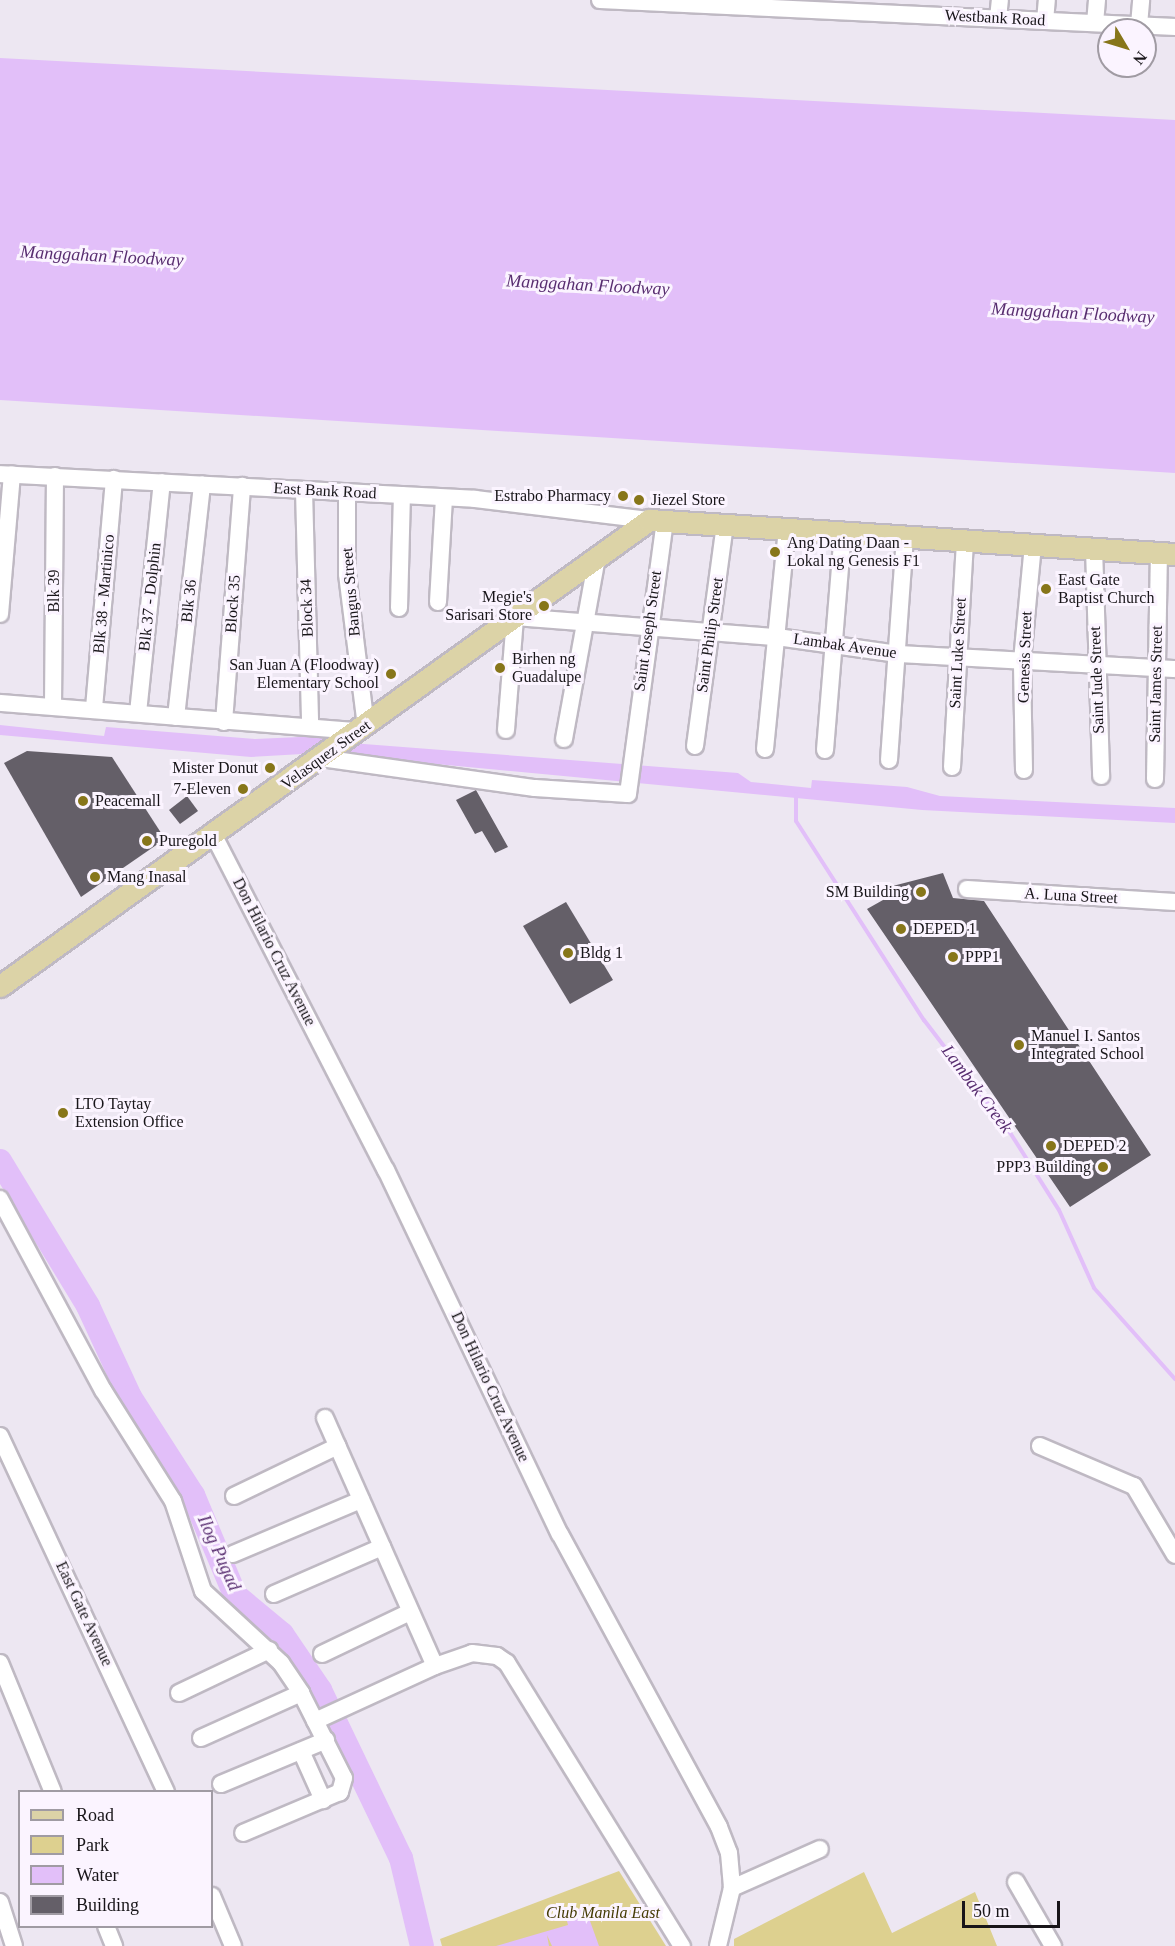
<!DOCTYPE html>
<html>
<head>
<meta charset="utf-8">
<style>
	body { margin:0 }
	#map { position:relative; width:1175px; height:1946px; overflow:hidden; background:#ede7f2; font-family:Georgia,serif }
	div>[style] { position:absolute }
	.green>* { inset:0; background:#ddd08f }
	.water>* { inset:0; background:#e2bff9 }
	.stream>* { height:4px; margin:-2px; padding:0 2px; transform-origin:2px; border-radius:2px; background:#e2bff9 }
	.river>* { height:24px; margin:-12px; padding:0 12px; transform-origin:12px; border-radius:12px; background:#e2bff9 }
	.building>* { inset:0; background:#645f68 }
	.roads { filter:drop-shadow(2px 0 #bfb9c3) drop-shadow(-2px 0 #bfb9c3) drop-shadow(0 2px #bfb9c3) drop-shadow(0 -2px #bfb9c3) }
	.minor>* { height:16px; margin:-8px; padding:0 8px; transform-origin:8px; border-radius:8px; background:#fff }
	.major>* { height:21px; margin:-10.5px; padding:0 10.5px; transform-origin:10.5px; border-radius:10.5px; background:#dcd3a7 }
	.dots>* { width:16px; height:16px; translate:-50% -50%; box-sizing:border-box; border:3px solid #fbf4ff; border-radius:50% }
	span { translate:-50% -50%; white-space:nowrap; text-align:center; line-height:1.15; -webkit-text-stroke:6px #fbf4ff; paint-order:stroke }
	.street-label { font-size:16px; color:#181519 }
	.poi-label { font-size:16px; color:#181519 }
	.right { translate:-100% -50%; text-align:right }
	.left { translate:0 -50%; text-align:left }
	.park-label { font-size:16px; color:#443a03; font-style:italic }
	.water-label { font-size:18px; color:#582d70; font-style:italic }
	.legend { position:absolute; left:18px; top:1790px; width:195px; height:138px; box-sizing:border-box; background:#fbf4ff; border:2px solid #a09ba3; margin:0; padding:8px 10px; list-style:none; font-size:18px; color:#181519 }
	.legend li { display:flex; align-items:center; gap:12px; height:30px }
	.legend b { width:30px; border:2px solid #a09ba3 }
	.north { position:absolute; left:1097px; top:18px; width:60px; height:60px; box-sizing:border-box; background:#fbf4ff; border:2px solid #a09ba3; border-radius:50%; rotate:128deg; font-size:16px; font-weight:700; line-height:24px; text-align:center; color:#181519 }
	.north::after { content:''; display:block; margin:auto; width:21px; height:27px; background:#87761a; clip-path:polygon(50% 0,100% 100%,50% 72%,0 100%) }
	.scale { position:absolute; left:962px; top:1901px; width:98px; height:27px; box-sizing:border-box; border:3px solid #181519; border-top:0; padding-left:8px; font-size:18px; line-height:21px; white-space:nowrap; color:#181519; -webkit-text-stroke:4px #fbf4ff; paint-order:stroke }
</style>
</head>
<body>
<div id="map">
	<div class="green">
		<i style="clip-path:polygon(619px 1871px,666px 1946px,442px 1946px,440px 1939px)"></i>
		<i style="clip-path:polygon(864px 1872px,892px 1933px,975px 1892px,997px 1946px,734px 1946px,734px 1939px)"></i>
	</div>
	<div class="water">
		<i style="clip-path:polygon(0 58px,1175px 120px,1175px 473px,0 400px)"></i>
		<i style="clip-path:polygon(0 725px,104px 736px,106px 727px,255px 739px,323px 736px,351px 743px,738px 773px,751px 782px,811px 788px,812px 780px,907px 787px,940px 796px,1175px 808px,1175px 823px,922px 810px,320px 753px,251px 757px,0 735px)"></i>
		<i style="clip-path:polygon(585px 1907px,599px 1946px,552px 1946px,547px 1935px,549px 1946px,496px 1946px,568px 1925px,565px 1913px)"></i>
	</div>
	<div class="stream">
		<i style="left:796px;top:794px;width:27px;rotate:90deg"></i>
		<i style="left:796px;top:821px;width:237px;rotate:57.3deg"></i>
		<i style="left:924px;top:1020px;width:140px;rotate:52.6deg"></i>
		<i style="left:1009px;top:1131px;width:93px;rotate:57.7deg"></i>
		<i style="left:1059px;top:1210px;width:85px;rotate:65.8deg"></i>
		<i style="left:1094px;top:1288px;width:122px;rotate:48.3deg"></i>
	</div>
	<div class="river">
		<i style="left:0;top:1161px;width:170px;rotate:58.7deg"></i>
		<i style="left:88px;top:1306px;width:100px;rotate:65.2deg"></i>
		<i style="left:130px;top:1397px;width:117px;rotate:57.3deg"></i>
		<i style="left:193px;top:1495px;width:108px;rotate:67.2deg"></i>
		<i style="left:235px;top:1595px;width:61px;rotate:39.7deg"></i>
		<i style="left:282px;top:1634px;width:68px;rotate:55.8deg"></i>
		<i style="left:320px;top:1690px;width:187px;rotate:64.3deg"></i>
		<i style="left:401px;top:1858px;width:90px;rotate:76.6deg"></i>
	</div>
	<div class="building">
		<i style="clip-path:polygon(27px 751px,112px 757px,165px 839px,81px 897px,4px 763px)"></i>
		<i style="clip-path:polygon(476px 790px,508px 847px,495px 853px,482px 831px,475px 834px,456px 800px)"></i>
		<i style="clip-path:polygon(187px 796px,198px 811px,180px 824px,169px 810px)"></i>
		<i style="clip-path:polygon(943px 873px,953px 898px,984px 901px,1151px 1155px,1070px 1207px,867px 909px,883px 900px,881px 889px)"></i>
		<i style="clip-path:polygon(566px 902px,613px 980px,570px 1004px,523px 926px)"></i>
	</div>
	<div class="roads">
		<div class="minor">
			<i style="left:600px;top:0;width:576px;rotate:2.69deg"></i>
			<i style="left:998px;top:18px;width:18px;rotate:-84deg"></i>
			<i style="left:1045px;top:21px;width:21px;rotate:-85deg"></i>
			<i style="left:1095px;top:23px;width:23px;rotate:-85deg"></i>
			<i style="left:1139px;top:25px;width:25px;rotate:-85deg"></i>
			<i style="left:0;top:474px;width:476px;rotate:3deg"></i>
			<i style="left:475px;top:499px;width:175px;rotate:6.9deg"></i>
			<i style="left:304px;top:490px;width:237px;rotate:88.5deg"></i>
			<i style="left:347px;top:493px;width:81px;rotate:90deg"></i>
			<i style="left:347px;top:574px;width:153px;rotate:82.9deg"></i>
			<i style="left:1094px;top:548px;width:228px;rotate:88.2deg"></i>
			<i style="left:438px;top:602px;width:104px;rotate:-86.7deg"></i>
			<i style="left:399px;top:608px;width:113px;rotate:-88.5deg"></i>
			<i style="left:0;top:614px;width:140px;rotate:-85.1deg"></i>
			<i style="left:0;top:703px;width:360px;rotate:4.5deg"></i>
			<i style="left:53px;top:705px;width:229px;rotate:-89.5deg"></i>
			<i style="left:94px;top:708px;width:230px;rotate:-85deg"></i>
			<i style="left:138px;top:713px;width:232px;rotate:-84.1deg"></i>
			<i style="left:176px;top:717px;width:234px;rotate:-83.6deg"></i>
			<i style="left:224px;top:722px;width:237px;rotate:-85.6deg"></i>
			<i style="left:506px;top:730px;width:113px;rotate:-85.4deg"></i>
			<i style="left:515px;top:617px;width:263px;rotate:4.4deg"></i>
			<i style="left:777px;top:637px;width:122px;rotate:8deg"></i>
			<i style="left:898px;top:654px;width:277px;rotate:3.1deg"></i>
			<i style="left:564px;top:739px;width:184px;rotate:-79.7deg"></i>
			<i style="left:695px;top:746px;width:225px;rotate:-82.3deg"></i>
			<i style="left:765px;top:749px;width:222px;rotate:-84.3deg"></i>
			<i style="left:825px;top:750px;width:220px;rotate:-85.3deg"></i>
			<i style="left:321px;top:758px;width:216px;rotate:8deg"></i>
			<i style="left:535px;top:788px;width:93px;rotate:3.7deg"></i>
			<i style="left:628px;top:794px;width:277px;rotate:-82.3deg"></i>
			<i style="left:889px;top:760px;width:225px;rotate:-85.9deg"></i>
			<i style="left:952px;top:767px;width:228px;rotate:-86.7deg"></i>
			<i style="left:1024px;top:770px;width:109px;rotate:-91.1deg"></i>
			<i style="left:1022px;top:661px;width:118px;rotate:-84.6deg"></i>
			<i style="left:1155px;top:779px;width:226px;rotate:-89deg"></i>
			<i style="left:213px;top:834px;width:378px;rotate:62.8deg"></i>
			<i style="left:386px;top:1170px;width:403px;rotate:64.5deg"></i>
			<i style="left:560px;top:1534px;width:333px;rotate:61.5deg"></i>
			<i style="left:719px;top:1827px;width:28px;rotate:69deg"></i>
			<i style="left:729px;top:1853px;width:35px;rotate:85deg"></i>
			<i style="left:732px;top:1888px;width:60px;rotate:103.6deg"></i>
			<i style="left:967px;top:889px;width:208px;rotate:3.6deg"></i>
			<i style="left:0;top:1199px;width:217px;rotate:61.7deg"></i>
			<i style="left:103px;top:1390px;width:131px;rotate:57.8deg"></i>
			<i style="left:173px;top:1501px;width:95px;rotate:71.6deg"></i>
			<i style="left:203px;top:1591px;width:106px;rotate:42.7deg"></i>
			<i style="left:281px;top:1663px;width:36px;rotate:56deg"></i>
			<i style="left:301px;top:1693px;width:95px;rotate:63.2deg"></i>
			<i style="left:344px;top:1778px;width:15px;rotate:106deg"></i>
			<i style="left:340px;top:1792px;width:105px;rotate:157.1deg"></i>
			<i style="left:325px;top:1418px;width:271px;rotate:66.1deg"></i>
			<i style="left:0;top:1436px;width:393px;rotate:65deg"></i>
			<i style="left:1040px;top:1446px;width:102px;rotate:23.1deg"></i>
			<i style="left:1134px;top:1486px;width:80px;rotate:59.3deg"></i>
			<i style="left:234px;top:1496px;width:115px;rotate:-25.7deg"></i>
			<i style="left:233px;top:1554px;width:139px;rotate:-22.9deg"></i>
			<i style="left:274px;top:1594px;width:118px;rotate:-23.5deg"></i>
			<i style="left:322px;top:1654px;width:98px;rotate:-25.5deg"></i>
			<i style="left:0;top:1663px;width:139px;rotate:67.7deg"></i>
			<i style="left:179px;top:1693px;width:100px;rotate:-25.5deg"></i>
			<i style="left:315px;top:1721px;width:132px;rotate:-24.6deg"></i>
			<i style="left:435px;top:1666px;width:39px;rotate:-19deg"></i>
			<i style="left:472px;top:1653px;width:25px;rotate:7deg"></i>
			<i style="left:497px;top:1656px;width:12px;rotate:35deg"></i>
			<i style="left:507px;top:1663px;width:333px;rotate:58.3deg"></i>
			<i style="left:201px;top:1738px;width:110px;rotate:-24.2deg"></i>
			<i style="left:301px;top:1751px;width:54px;rotate:65.8deg"></i>
			<i style="left:221px;top:1784px;width:114px;rotate:-22.7deg"></i>
			<i style="left:1016px;top:1882px;width:74px;rotate:60deg"></i>
			<i style="left:732px;top:1888px;width:96px;rotate:-23.9deg"></i>
			<i style="left:212px;top:1896px;width:54px;rotate:67.2deg"></i>
			<i style="left:0;top:1902px;width:46px;rotate:72.3deg"></i>
			<i style="left:106px;top:1926px;width:22px;rotate:68deg"></i>
		</div>
		<div class="major">
			<i style="left:0;top:986px;width:799px;rotate:-35.68deg"></i>
			<i style="left:649px;top:520px;width:527px;rotate:3.7deg"></i>
		</div>
	</div>
	<div class="dots">
		<i style="left:623px;top:496px;background:#87761a"></i>
		<i style="left:639px;top:500px;background:#87761a"></i>
		<i style="left:775px;top:552px;background:#87761a"></i>
		<i style="left:1046px;top:589px;background:#87761a"></i>
		<i style="left:544px;top:606px;background:#87761a"></i>
		<i style="left:500px;top:668px;background:#87761a"></i>
		<i style="left:391px;top:674px;background:#87761a"></i>
		<i style="left:270px;top:768px;background:#87761a"></i>
		<i style="left:243px;top:789px;background:#87761a"></i>
		<i style="left:83px;top:801px;background:#87761a"></i>
		<i style="left:147px;top:841px;background:#87761a"></i>
		<i style="left:95px;top:877px;background:#87761a"></i>
		<i style="left:921px;top:892px;background:#87761a"></i>
		<i style="left:901px;top:929px;background:#87761a"></i>
		<i style="left:568px;top:953px;background:#87761a"></i>
		<i style="left:953px;top:957px;background:#87761a"></i>
		<i style="left:1019px;top:1045px;background:#87761a"></i>
		<i style="left:63px;top:1113px;background:#87761a"></i>
		<i style="left:1051px;top:1146px;background:#87761a"></i>
		<i style="left:1103px;top:1167px;background:#87761a"></i>
	</div>
	<div class="street-label">
		<span style="left:995px;top:18px;rotate:3deg">Westbank Road</span>
		<span style="left:325px;top:491px;rotate:3deg">East Bank Road</span>
		<span style="left:54px;top:591px;rotate:-90deg">Blk 39</span>
		<span style="left:351px;top:592px;rotate:-95deg">Bangus Street</span>
		<span style="left:104px;top:594px;rotate:-85deg">Blk 38 - Martinico</span>
		<span style="left:150px;top:597px;rotate:-84deg">Blk 37 - Dolphin</span>
		<span style="left:189px;top:601px;rotate:-84deg">Blk 36</span>
		<span style="left:233px;top:604px;rotate:-86deg">Block 35</span>
		<span style="left:307px;top:608px;rotate:-92deg">Block 34</span>
		<span style="left:648px;top:631px;rotate:-82deg">Saint Joseph Street</span>
		<span style="left:710px;top:635px;rotate:-82deg">Saint Philip Street</span>
		<span style="left:845px;top:646px;rotate:8deg">Lambak Avenue</span>
		<span style="left:958px;top:653px;rotate:-87deg">Saint Luke Street</span>
		<span style="left:1025px;top:657px;rotate:-88deg">Genesis Street</span>
		<span style="left:1097px;top:680px;rotate:-92deg">Saint Jude Street</span>
		<span style="left:1156px;top:684px;rotate:-89deg">Saint James Street</span>
		<span style="left:326px;top:755px;rotate:-36deg">Velasquez Street</span>
		<span style="left:1071px;top:896px;rotate:3deg">A. Luna Street</span>
		<span style="left:274px;top:952px;rotate:63deg">Don Hilario Cruz Avenue</span>
		<span style="left:490px;top:1387px;rotate:65deg">Don Hilario Cruz Avenue</span>
		<span style="left:84px;top:1614px;rotate:65deg">East Gate Avenue</span>
	</div>
	<div class="poi-label">
		<span class="right" style="left:611px;top:496px">Estrabo Pharmacy</span>
		<span class="left" style="left:651px;top:500px">Jiezel Store</span>
		<span class="left" style="left:787px;top:552px">Ang Dating Daan -<br>Lokal ng Genesis F1</span>
		<span class="left" style="left:1058px;top:589px">East Gate<br>Baptist Church</span>
		<span class="right" style="left:532px;top:606px">Megie's<br>Sarisari Store</span>
		<span class="left" style="left:512px;top:668px">Birhen ng<br>Guadalupe</span>
		<span class="right" style="left:379px;top:674px">San Juan A (Floodway)<br>Elementary School</span>
		<span class="right" style="left:258px;top:768px">Mister Donut</span>
		<span class="right" style="left:231px;top:789px">7-Eleven</span>
		<span class="left" style="left:95px;top:801px">Peacemall</span>
		<span class="left" style="left:159px;top:841px">Puregold</span>
		<span class="left" style="left:107px;top:877px">Mang Inasal</span>
		<span class="right" style="left:909px;top:892px">SM Building</span>
		<span class="left" style="left:913px;top:929px">DEPED 1</span>
		<span class="left" style="left:580px;top:953px">Bldg 1</span>
		<span class="left" style="left:965px;top:957px">PPP1</span>
		<span class="left" style="left:1031px;top:1045px">Manuel I. Santos<br>Integrated School</span>
		<span class="left" style="left:75px;top:1113px">LTO Taytay<br>Extension Office</span>
		<span class="left" style="left:1063px;top:1146px">DEPED 2</span>
		<span class="right" style="left:1091px;top:1167px">PPP3 Building</span>
	</div>
	<div class="park-label">
		<span style="left:603px;top:1913px">Club Manila East</span>
	</div>
	<div class="water-label">
		<span style="left:102px;top:256px;rotate:3deg">Manggahan Floodway</span>
		<span style="left:588px;top:285px;rotate:3deg">Manggahan Floodway</span>
		<span style="left:1073px;top:313px;rotate:3deg">Manggahan Floodway</span>
		<span style="left:977px;top:1089px;rotate:53deg">Lambak Creek</span>
		<span style="left:219px;top:1553px;rotate:66deg">Ilog Pugad</span>
	</div>
	<ul class="legend">
	<li><b style="height:8px;background:#dcd3a7"></b>Road</li>
	<li><b style="height:16px;background:#ddd08f"></b>Park</li>
	<li><b style="height:16px;background:#e2bff9"></b>Water</li>
	<li><b style="height:16px;background:#645f68"></b>Building</li>
	</ul>
	<div class="north">N</div>
	<div class="scale">50 m</div>
</div>
</body>
</html>
